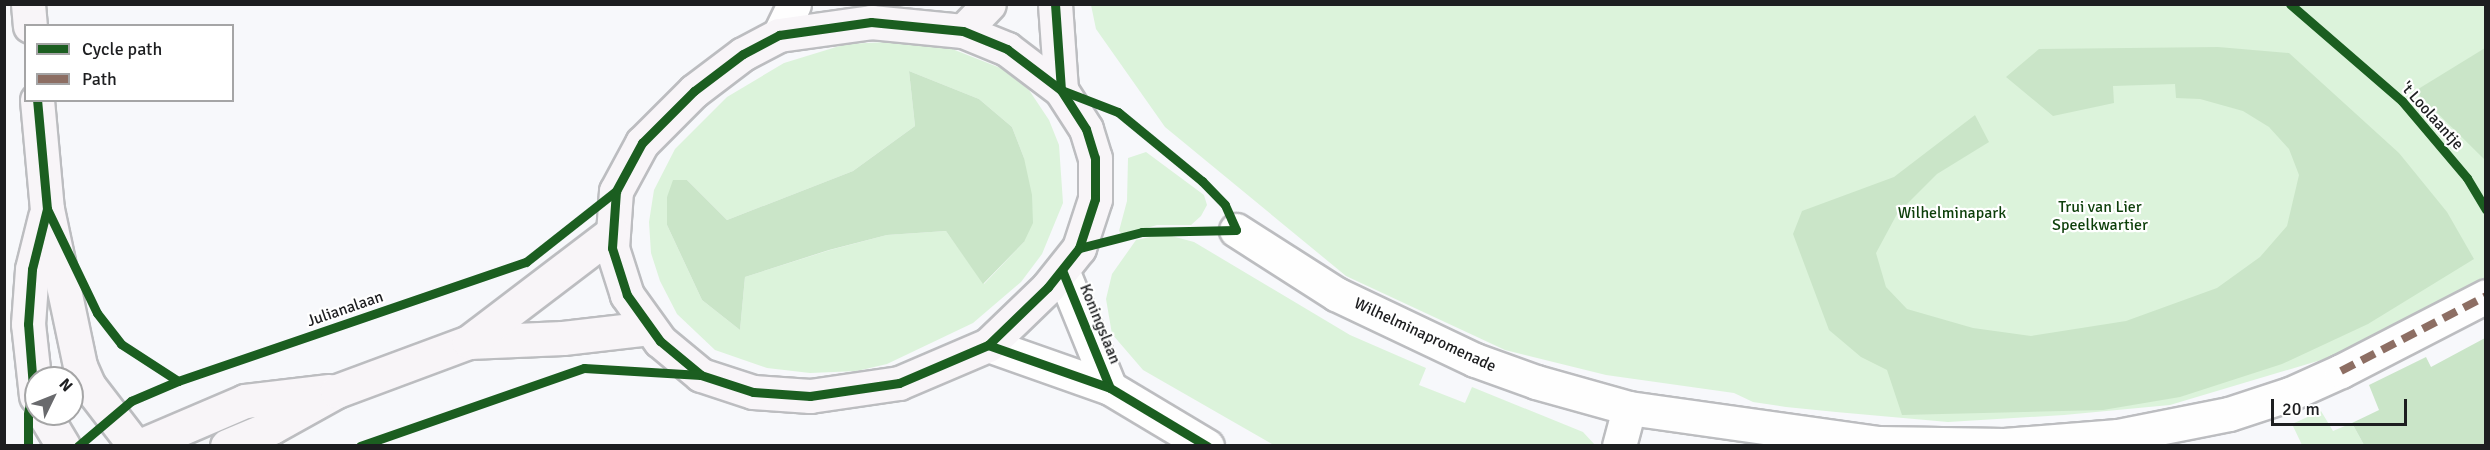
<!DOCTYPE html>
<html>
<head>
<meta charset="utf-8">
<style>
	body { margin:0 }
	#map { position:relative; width:2490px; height:450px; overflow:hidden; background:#f7f8fb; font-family:Signika,sans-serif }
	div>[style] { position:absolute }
	.green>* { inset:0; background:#dcf3db }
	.forest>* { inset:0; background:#cae5c8 }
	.roads { filter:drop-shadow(2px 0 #bcbdc0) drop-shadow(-2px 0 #bcbdc0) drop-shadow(0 2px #bcbdc0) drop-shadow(0 -2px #bcbdc0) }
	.street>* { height:33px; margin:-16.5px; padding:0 16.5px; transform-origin:16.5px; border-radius:16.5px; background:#fefefe }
	.secondary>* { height:33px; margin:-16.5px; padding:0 16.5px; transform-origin:16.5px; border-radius:16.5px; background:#f8f5f8 }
	.quiet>* { height:8px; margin-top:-4px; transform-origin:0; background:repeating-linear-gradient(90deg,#8d6e63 0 15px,transparent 0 23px) }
	.cycleway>* { height:9px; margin:-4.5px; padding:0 4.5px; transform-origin:4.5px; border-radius:4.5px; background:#1b5e20 }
	span { translate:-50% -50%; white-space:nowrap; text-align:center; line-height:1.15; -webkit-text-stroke:4.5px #fff; paint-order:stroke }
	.street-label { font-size:16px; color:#1d1e20 }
	.park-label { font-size:16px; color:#0d3f0a }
	.frame { position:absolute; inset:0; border:6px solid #1d1e20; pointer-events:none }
	.legend { position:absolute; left:24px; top:24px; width:210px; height:78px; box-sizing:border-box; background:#fff; border:2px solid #a5a5a6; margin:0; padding:8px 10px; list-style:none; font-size:18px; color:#1d1e20 }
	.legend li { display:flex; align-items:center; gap:12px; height:30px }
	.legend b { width:30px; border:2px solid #a5a5a6 }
	.north { position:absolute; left:24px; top:366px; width:60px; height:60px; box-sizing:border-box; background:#fff; border:2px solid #a5a5a6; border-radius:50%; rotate:47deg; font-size:16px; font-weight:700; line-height:24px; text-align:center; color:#1d1e20 }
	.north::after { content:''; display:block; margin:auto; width:21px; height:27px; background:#696a6d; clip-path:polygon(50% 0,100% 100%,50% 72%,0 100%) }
	.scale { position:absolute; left:2271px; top:399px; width:136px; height:27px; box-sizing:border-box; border:3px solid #1d1e20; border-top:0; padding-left:8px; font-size:18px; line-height:21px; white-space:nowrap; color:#1d1e20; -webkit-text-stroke:4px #fff; paint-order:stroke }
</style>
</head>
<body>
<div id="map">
	<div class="green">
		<i style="clip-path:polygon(1091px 5px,2485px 5px,2485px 311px,2170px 405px,2064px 415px,1948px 422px,1836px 412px,1786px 407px,1753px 402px,1734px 393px,1606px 375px,1505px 350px,1346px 276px,1165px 127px,1096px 29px)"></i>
		<i style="clip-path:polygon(evenodd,909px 41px,937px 43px,1003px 69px,1029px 90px,1049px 120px,1059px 145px,1063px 203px,1042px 254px,1021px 282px,973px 323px,887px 364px,857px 371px,810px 373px,767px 368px,715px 350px,677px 314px,660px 281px,651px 253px,649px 222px,654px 190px,675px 149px,727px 97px,784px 63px,846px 44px,909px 41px,909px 71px,979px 99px,1012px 127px,1024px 158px,1024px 242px,984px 284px,946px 231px,887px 235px,830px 250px,745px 277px,740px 330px,702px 300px,667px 225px,667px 197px,687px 180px,727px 220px,853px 171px,915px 126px,909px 71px)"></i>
		<i style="clip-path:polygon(1146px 152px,1204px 195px,1207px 205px,1201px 216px,1191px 225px,1157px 225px,1123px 235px,1119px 231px,1127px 201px,1128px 158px)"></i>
		<i style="clip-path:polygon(1164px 234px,1194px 242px,1350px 335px,1426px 368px,1419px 385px,1465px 403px,1472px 387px,1583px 432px,1595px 445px,1272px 444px,1143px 370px,1112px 334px,1106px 299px,1112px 274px,1136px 240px)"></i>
		<i style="clip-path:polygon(2321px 411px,2333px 431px,2352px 423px,2364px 445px,2302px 445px,2292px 424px)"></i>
	</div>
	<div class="forest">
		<i style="clip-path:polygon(2218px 47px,2289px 53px,2399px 153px,2447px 212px,2474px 259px,2368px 324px,2282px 364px,2180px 397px,2103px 410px,1902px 415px,1887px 370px,1861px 357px,1829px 330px,1793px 234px,1802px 211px,1894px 177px,1975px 115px,1989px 142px,1937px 174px,1897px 214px,1876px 253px,1886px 287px,1907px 309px,1973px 328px,2031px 336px,2126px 321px,2217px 288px,2260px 257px,2287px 226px,2299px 175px,2289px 149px,2269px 127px,2243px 111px,2200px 99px,2176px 98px,2175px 84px,2113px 86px,2114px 103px,2053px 116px,2006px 77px,2039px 49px)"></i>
		<i style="clip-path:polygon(2485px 48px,2485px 160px,2415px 91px)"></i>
		<i style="clip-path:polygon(909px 71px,979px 99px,1012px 127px,1024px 158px,1032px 195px,1033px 223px,1024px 242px,983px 284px,946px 231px,887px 235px,829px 250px,745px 277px,740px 330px,702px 300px,667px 225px,667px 197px,673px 180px,687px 180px,727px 220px,853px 171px,915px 126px)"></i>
		<i style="clip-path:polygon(2485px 338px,2485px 445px,2364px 445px,2352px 423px,2379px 410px,2369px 385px,2426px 357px,2431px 367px)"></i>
	</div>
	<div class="roads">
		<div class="street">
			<i style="left:779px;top:35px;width:34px;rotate:-64deg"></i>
			<i style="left:1236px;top:230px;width:119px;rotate:32.6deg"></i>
			<i style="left:1336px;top:294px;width:154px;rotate:25.4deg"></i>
			<i style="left:1475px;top:360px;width:65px;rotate:19.8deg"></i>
			<i style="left:1536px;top:382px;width:97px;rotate:15.6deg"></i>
			<i style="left:1629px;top:408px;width:252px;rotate:8deg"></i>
			<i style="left:1879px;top:443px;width:125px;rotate:0.9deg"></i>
			<i style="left:2004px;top:445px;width:114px;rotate:-4.5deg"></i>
			<i style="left:2118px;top:436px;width:113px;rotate:-11.2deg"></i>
			<i style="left:2229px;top:414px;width:64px;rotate:-18.2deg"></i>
			<i style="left:2290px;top:394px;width:56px;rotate:-24.3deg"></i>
			<i style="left:2341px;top:371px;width:163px;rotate:-27.3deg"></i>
			<i style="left:1062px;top:270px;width:127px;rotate:67.9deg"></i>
			<i style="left:988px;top:345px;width:129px;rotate:19.4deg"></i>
			<i style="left:1110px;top:388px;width:113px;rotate:30.9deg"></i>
			<i style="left:1619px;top:446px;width:39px;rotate:-75deg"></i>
		</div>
		<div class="secondary">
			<i style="left:28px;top:4px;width:22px;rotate:85deg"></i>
			<i style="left:1055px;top:4px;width:86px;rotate:86deg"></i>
			<i style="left:871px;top:22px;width:92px;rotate:5.6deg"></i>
			<i style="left:963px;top:31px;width:48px;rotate:22.2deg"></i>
			<i style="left:1007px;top:49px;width:68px;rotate:37.2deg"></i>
			<i style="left:1061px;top:90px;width:46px;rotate:57.3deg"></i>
			<i style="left:1086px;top:129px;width:30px;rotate:73deg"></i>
			<i style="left:1095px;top:158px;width:41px;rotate:90deg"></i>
			<i style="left:1095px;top:199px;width:52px;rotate:108.1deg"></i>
			<i style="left:1079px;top:248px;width:50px;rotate:128.5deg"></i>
			<i style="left:1048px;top:287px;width:83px;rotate:136deg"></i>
			<i style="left:988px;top:345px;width:97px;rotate:156.9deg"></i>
			<i style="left:899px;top:383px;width:90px;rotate:171.7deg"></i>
			<i style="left:810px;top:396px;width:57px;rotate:-176deg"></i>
			<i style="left:753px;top:392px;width:55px;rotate:-161.9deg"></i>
			<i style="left:701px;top:375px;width:53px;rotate:-140.3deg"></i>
			<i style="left:660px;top:341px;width:57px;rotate:-125.7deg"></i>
			<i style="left:627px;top:295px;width:49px;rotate:-107.7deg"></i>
			<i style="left:612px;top:248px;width:57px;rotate:-86deg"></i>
			<i style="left:616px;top:191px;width:55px;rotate:-61.6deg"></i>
			<i style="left:642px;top:143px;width:74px;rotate:-45deg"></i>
			<i style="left:694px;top:91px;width:61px;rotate:-37.1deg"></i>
			<i style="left:743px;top:54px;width:41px;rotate:-27.8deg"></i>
			<i style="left:779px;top:35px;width:93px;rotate:-8deg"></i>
			<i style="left:963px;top:31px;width:37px;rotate:-46deg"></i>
			<i style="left:37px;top:100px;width:109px;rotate:84.8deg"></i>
			<i style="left:47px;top:209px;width:160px;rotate:78.1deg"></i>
			<i style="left:80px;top:366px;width:22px;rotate:66deg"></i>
			<i style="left:89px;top:386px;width:76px;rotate:52.5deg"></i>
			<i style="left:469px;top:342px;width:94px;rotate:-2.4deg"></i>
			<i style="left:563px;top:338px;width:87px;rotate:-6.6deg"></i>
			<i style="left:36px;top:396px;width:72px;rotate:-96.3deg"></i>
			<i style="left:28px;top:324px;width:55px;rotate:-85.8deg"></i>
			<i style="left:32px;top:269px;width:54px;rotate:-76deg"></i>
			<i style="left:44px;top:414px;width:37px;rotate:59deg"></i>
			<i style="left:140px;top:446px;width:114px;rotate:-23.2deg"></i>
			<i style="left:245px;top:401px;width:85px;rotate:-6.8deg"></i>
			<i style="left:227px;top:446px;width:49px;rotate:-22.9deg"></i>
			<i style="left:272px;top:427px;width:74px;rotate:-29deg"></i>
			<i style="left:337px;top:391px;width:141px;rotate:-20.4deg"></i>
			<i style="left:469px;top:342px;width:180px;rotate:-37.3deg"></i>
		</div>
	</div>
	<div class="quiet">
		<i style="left:2341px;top:371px;width:163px;rotate:-27.3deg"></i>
	</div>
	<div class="cycleway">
		<i style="left:1055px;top:4px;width:86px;rotate:86deg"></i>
		<i style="left:1061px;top:90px;width:61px;rotate:21.1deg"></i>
		<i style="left:1118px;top:112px;width:109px;rotate:39.4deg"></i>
		<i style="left:1202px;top:181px;width:33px;rotate:46deg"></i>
		<i style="left:1225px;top:205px;width:27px;rotate:66deg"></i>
		<i style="left:1236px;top:230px;width:94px;rotate:178.8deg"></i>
		<i style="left:1142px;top:232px;width:65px;rotate:165.7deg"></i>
		<i style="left:2290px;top:4px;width:148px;rotate:40.9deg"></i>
		<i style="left:2402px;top:101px;width:101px;rotate:49.8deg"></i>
		<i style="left:2467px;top:178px;width:37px;rotate:59deg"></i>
		<i style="left:871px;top:22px;width:92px;rotate:5.6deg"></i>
		<i style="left:963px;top:31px;width:48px;rotate:22.2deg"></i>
		<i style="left:1007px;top:49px;width:68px;rotate:37.2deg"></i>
		<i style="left:1061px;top:90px;width:46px;rotate:57.3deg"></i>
		<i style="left:1086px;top:129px;width:30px;rotate:73deg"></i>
		<i style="left:1095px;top:158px;width:41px;rotate:90deg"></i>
		<i style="left:1095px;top:199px;width:52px;rotate:108.1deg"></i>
		<i style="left:1079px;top:248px;width:50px;rotate:128.5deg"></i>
		<i style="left:1048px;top:287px;width:83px;rotate:136deg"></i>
		<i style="left:988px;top:345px;width:97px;rotate:156.9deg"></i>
		<i style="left:899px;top:383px;width:90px;rotate:171.7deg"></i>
		<i style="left:810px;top:396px;width:57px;rotate:-176deg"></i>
		<i style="left:753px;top:392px;width:55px;rotate:-161.9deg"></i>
		<i style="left:701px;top:375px;width:53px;rotate:-140.3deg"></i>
		<i style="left:660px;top:341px;width:57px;rotate:-125.7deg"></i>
		<i style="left:627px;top:295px;width:49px;rotate:-107.7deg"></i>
		<i style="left:612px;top:248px;width:57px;rotate:-86deg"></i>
		<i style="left:616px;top:191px;width:55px;rotate:-61.6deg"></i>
		<i style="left:642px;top:143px;width:74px;rotate:-45deg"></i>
		<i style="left:694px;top:91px;width:61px;rotate:-37.1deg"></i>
		<i style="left:743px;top:54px;width:41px;rotate:-27.8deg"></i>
		<i style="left:779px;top:35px;width:93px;rotate:-8deg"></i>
		<i style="left:47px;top:209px;width:115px;rotate:64.3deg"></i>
		<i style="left:97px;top:313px;width:39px;rotate:52deg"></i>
		<i style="left:121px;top:344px;width:68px;rotate:33deg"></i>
		<i style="left:1062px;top:270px;width:127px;rotate:67.9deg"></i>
		<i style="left:988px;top:345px;width:129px;rotate:19.4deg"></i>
		<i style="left:1110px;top:388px;width:113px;rotate:30.9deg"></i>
		<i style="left:28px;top:446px;width:32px;rotate:-90deg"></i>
		<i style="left:28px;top:414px;width:27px;rotate:-80deg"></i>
		<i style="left:33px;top:387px;width:63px;rotate:-94.5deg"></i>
		<i style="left:28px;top:324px;width:55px;rotate:-85.8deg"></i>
		<i style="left:32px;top:269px;width:62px;rotate:-76deg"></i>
		<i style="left:47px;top:209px;width:109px;rotate:-95.2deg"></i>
		<i style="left:78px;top:446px;width:70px;rotate:-40.3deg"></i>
		<i style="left:131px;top:401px;width:51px;rotate:-23.1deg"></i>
		<i style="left:178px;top:381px;width:368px;rotate:-18.9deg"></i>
		<i style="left:526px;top:262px;width:115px;rotate:-38.3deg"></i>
		<i style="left:360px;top:446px;width:237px;rotate:-19.2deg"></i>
		<i style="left:584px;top:368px;width:117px;rotate:3.4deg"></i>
	</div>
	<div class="street-label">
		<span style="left:2432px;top:116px;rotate:48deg">'t Loolaantje</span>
		<span style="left:345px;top:309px;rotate:-19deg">Julianalaan</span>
		<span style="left:1100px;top:324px;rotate:68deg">Koningslaan</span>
		<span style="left:1425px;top:335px;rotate:25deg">Wilhelminapromenade</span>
	</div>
	<div class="park-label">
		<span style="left:2100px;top:216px">Trui van Lier<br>Speelkwartier</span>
		<span style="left:1952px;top:213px">Wilhelminapark</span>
	</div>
	<div class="frame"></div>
	<ul class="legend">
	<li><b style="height:8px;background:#1b5e20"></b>Cycle path</li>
	<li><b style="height:8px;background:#8d6e63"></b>Path</li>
	</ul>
	<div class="north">N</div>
	<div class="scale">20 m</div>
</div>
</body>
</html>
